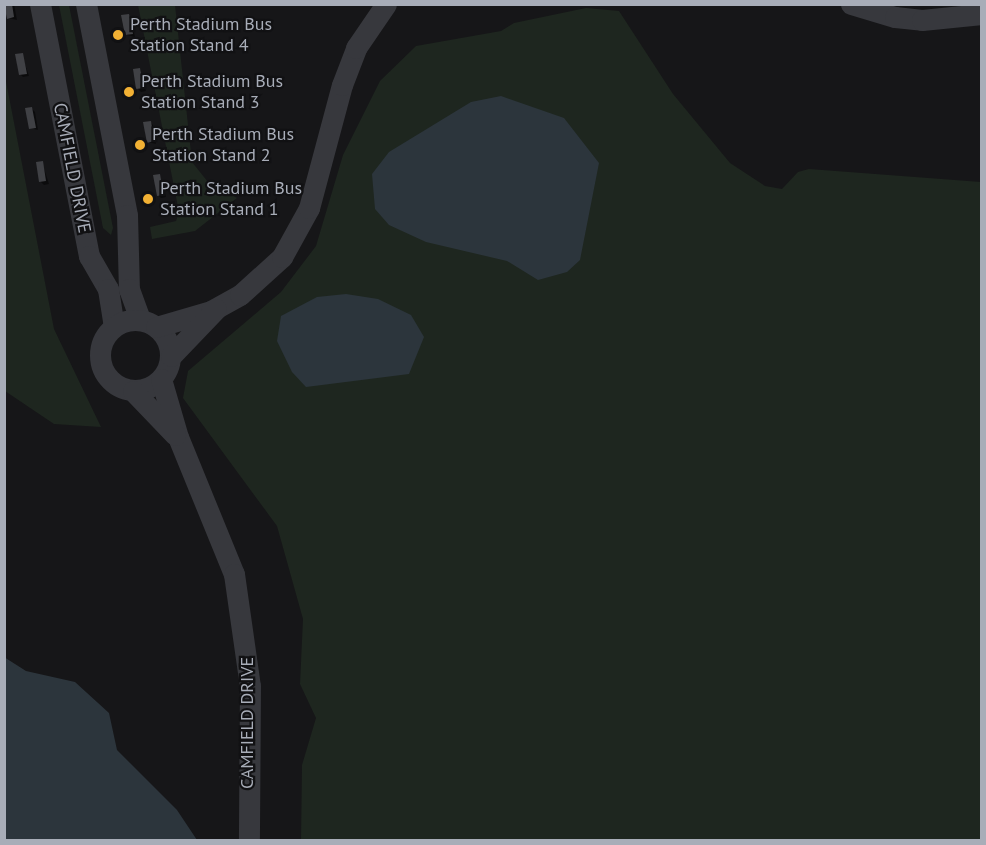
<!DOCTYPE html>
<html>
<head>
<meta charset="utf-8">
<style>
	body { margin:0 }
	#map { position:relative; width:986px; height:845px; overflow:hidden; background:#161618; font-family:"PT Sans",sans-serif }
	div>[style] { position:absolute }
	.green>* { inset:0; background:#1e261f }
	.water>* { inset:0; background:#2c353c }
	.shadow>* { inset:0; background:#0007 }
	.building>* { inset:0; background:#404145 }
	.street>* { height:21px; margin:-10.5px; padding:0 10.5px; transform-origin:10.5px; border-radius:10.5px; background:#37383d }
	.street>.ring { margin:-10.5px; padding:0; box-sizing:content-box; background:none; border:21px solid #37383d; border-radius:50% }
	.dots>* { width:16px; height:16px; translate:-50% -50%; box-sizing:border-box; border:3px solid #111113; border-radius:50% }
	span { translate:-50% -50%; white-space:nowrap; text-align:center; line-height:1.15; -webkit-text-stroke:4.5px #111113; paint-order:stroke }
	.poi-label { font-size:18px; color:#a8adb8 }
	.left { translate:0 -50%; text-align:left }
	.street-label { font-size:18px; color:#a8adb8 }
	.frame { position:absolute; inset:0; border:6px solid #a8adb8; pointer-events:none }
</style>
</head>
<body>
<div id="map">
	<div class="green">
		<i style="clip-path:polygon(59px 5px,69px 5px,113px 228px,111px 235px,103px 228px)"></i>
		<i style="clip-path:polygon(138px 5px,175px 5px,192px 162px,208px 182px,237px 198px,195px 231px,152px 239px,150px 227px,176px 221px,179px 212px)"></i>
		<i style="clip-path:polygon(586px 8px,619px 11px,673px 94px,730px 163px,765px 186px,782px 189px,798px 172px,809px 169px,981px 182px,981px 840px,301px 840px,302px 765px,316px 718px,300px 684px,303px 619px,277px 526px,183px 398px,188px 371px,281px 292px,316px 246px,343px 155px,380px 81px,416px 46px,501px 31px,514px 23px)"></i>
		<i style="clip-path:polygon(4px 71px,54px 329px,101px 427px,54px 424px,5px 391px)"></i>
	</div>
	<div class="water">
		<i style="clip-path:polygon(501px 96px,564px 118px,599px 163px,580px 260px,567px 272px,538px 280px,507px 261px,426px 242px,389px 225px,375px 209px,372px 174px,389px 152px,471px 102px)"></i>
		<i style="clip-path:polygon(346px 294px,378px 299px,411px 315px,424px 337px,409px 374px,306px 387px,292px 372px,277px 341px,281px 316px,317px 297px)"></i>
		<i style="clip-path:polygon(4px 657px,26px 671px,75px 682px,109px 713px,117px 750px,177px 810px,197px 840px,5px 840px)"></i>
	</div>
	<div class="shadow">
		<i style="clip-path:polygon(6px 4px,14px 4px,17px 20px,8px 18px)"></i>
		<i style="clip-path:polygon(128px 15px,131px 18px,135px 37px,127px 35px)"></i>
		<i style="clip-path:polygon(22px 55px,29px 76px,23px 77px,20px 74px)"></i>
		<i style="clip-path:polygon(140px 69px,146px 91px,141px 92px,138px 89px)"></i>
		<i style="clip-path:polygon(32px 109px,35px 112px,38px 130px,30px 128px)"></i>
		<i style="clip-path:polygon(150px 122px,153px 125px,156px 144px,148px 142px)"></i>
		<i style="clip-path:polygon(42px 162px,49px 184px,44px 185px,41px 182px)"></i>
		<i style="clip-path:polygon(160px 176px,166px 197px,161px 198px,158px 195px)"></i>
	</div>
	<div class="building">
		<i style="clip-path:polygon(4px 4px,12px 4px,14px 17px,7px 19px)"></i>
		<i style="clip-path:polygon(129px 14px,133px 34px,125px 35px,121px 15px)"></i>
		<i style="clip-path:polygon(23px 53px,27px 74px,19px 75px,15px 54px)"></i>
		<i style="clip-path:polygon(140px 68px,144px 88px,136px 89px,133px 69px)"></i>
		<i style="clip-path:polygon(32px 107px,36px 128px,29px 129px,25px 108px)"></i>
		<i style="clip-path:polygon(151px 121px,154px 141px,147px 143px,143px 122px)"></i>
		<i style="clip-path:polygon(43px 161px,46px 181px,39px 182px,36px 162px)"></i>
		<i style="clip-path:polygon(160px 174px,164px 195px,157px 196px,153px 175px)"></i>
	</div>
	<div class="street">
		<i style="left:40px;top:4px;width:257px;rotate:79deg"></i>
		<i style="left:89px;top:256px;width:38px;rotate:60deg"></i>
		<i style="left:108px;top:289px;width:38px;rotate:81deg"></i>
		<i style="left:86px;top:4px;width:215px;rotate:79deg"></i>
		<i style="left:127px;top:215px;width:74px;rotate:88.5deg"></i>
		<i style="left:129px;top:289px;width:33px;rotate:70deg"></i>
		<i style="left:851px;top:4px;width:46px;rotate:16.5deg"></i>
		<i style="left:895px;top:17px;width:27px;rotate:6deg"></i>
		<i style="left:922px;top:20px;width:60px;rotate:-5.7deg"></i>
		<i class="ring" style="left:100px;top:320px;width:49px;height:49px"></i>
		<i style="left:156px;top:327px;width:57px;rotate:-16.2deg"></i>
		<i style="left:211px;top:311px;width:33px;rotate:-29deg"></i>
		<i style="left:240px;top:295px;width:57px;rotate:-42.1deg"></i>
		<i style="left:282px;top:257px;width:56px;rotate:-61.1deg"></i>
		<i style="left:309px;top:208px;width:127px;rotate:-75deg"></i>
		<i style="left:342px;top:85px;width:40px;rotate:-69deg"></i>
		<i style="left:356px;top:48px;width:53px;rotate:-55.7deg"></i>
		<i style="left:171px;top:356px;width:65px;rotate:-46.2deg"></i>
		<i style="left:161px;top:379px;width:60px;rotate:73.7deg"></i>
		<i style="left:178px;top:437px;width:148px;rotate:67.8deg"></i>
		<i style="left:234px;top:574px;width:113px;rotate:81.9deg"></i>
		<i style="left:250px;top:686px;width:154px;rotate:90.4deg"></i>
		<i style="left:133px;top:391px;width:61px;rotate:46.3deg"></i>
	</div>
	<div class="dots">
		<i style="left:118px;top:35px;background:#f2b134"></i>
		<i style="left:129px;top:92px;background:#f2b134"></i>
		<i style="left:140px;top:145px;background:#f2b134"></i>
		<i style="left:148px;top:199px;background:#f2b134"></i>
	</div>
	<div class="poi-label">
		<span class="left" style="left:130px;top:35px">Perth Stadium Bus<br>Station Stand 4</span>
		<span class="left" style="left:141px;top:92px">Perth Stadium Bus<br>Station Stand 3</span>
		<span class="left" style="left:152px;top:145px">Perth Stadium Bus<br>Station Stand 2</span>
		<span class="left" style="left:160px;top:199px">Perth Stadium Bus<br>Station Stand 1</span>
	</div>
	<div class="street-label">
		<span style="left:72px;top:168px;rotate:79deg">CAMFIELD DRIVE</span>
		<span style="left:247px;top:723px;rotate:-90deg">CAMFIELD DRIVE</span>
	</div>
	<div class="frame"></div>
</div>
</body>
</html>
